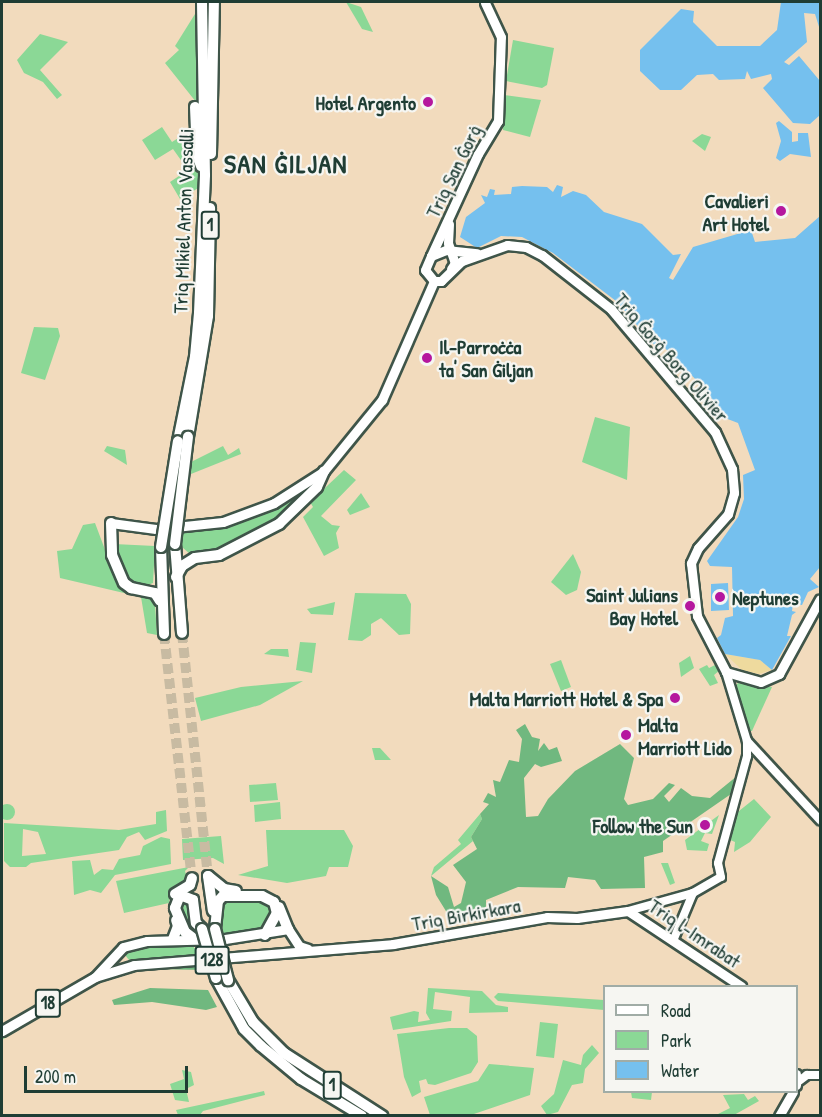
<!DOCTYPE html>
<html>
<head>
<meta charset="utf-8">
<style>
	body { margin:0 }
	#map { position:relative; width:822px; height:1117px; overflow:hidden; background:#f2dbbd; font-family:"Patrick Hand",sans-serif }
	div>[style] { position:absolute }
	.green>* { inset:0; background:#8bd896 }
	.round { border-radius:50% }
	.forest>* { inset:0; background:#70b87f }
	.sand>* { inset:0; background:#eeda9e }
	.water>* { inset:0; background:#75c0ee }
	.highway-tunnel>* { height:10px; margin-top:-5px; transform-origin:0; background:repeating-linear-gradient(90deg,#c8bba2 0 10px,transparent 0 15px) }
	.roads { filter:drop-shadow(2px 0 #3f5549) drop-shadow(-2px 0 #3f5549) drop-shadow(0 2px #3f5549) drop-shadow(0 -2px #3f5549) }
	.minor>* { height:8px; margin:-4px; padding:0 4px; transform-origin:4px; border-radius:4px; background:#fff }
	.major>* { height:9px; margin:-4.5px; padding:0 4.5px; transform-origin:4.5px; border-radius:4.5px; background:#fff }
	.highway>* { height:10px; margin:-5px; padding:0 5px; transform-origin:5px; border-radius:5px; background:#fff }
	.bridges { filter:drop-shadow(2px 0 #3f5549) drop-shadow(-2px 0 #3f5549) drop-shadow(0 2px #3f5549) drop-shadow(0 -2px #3f5549) }
	.highway-bridge>* { height:10px; margin:-5px; padding:0 5px; transform-origin:5px; border-radius:5px; background:#fff }
	.dots>* { width:16px; height:16px; translate:-50% -50%; box-sizing:border-box; border:3px solid #f6f6f2; border-radius:50% }
	span { translate:-50% -50%; white-space:nowrap; text-align:center; line-height:1.15; -webkit-text-stroke:4.5px #f6f6f2; paint-order:stroke }
	.shield-label span { padding:2px 4px; background:#f6f6f2; border:2px solid; border-radius:4px; -webkit-text-stroke-width:0 }
	.shield-label { font-size:18px; color:#1f3d34; font-weight:700 }
	.poi-label { font-size:20px; color:#1f3d34; font-weight:700 }
	.right { translate:-100% -50%; text-align:right }
	.left { translate:0 -50%; text-align:left }
	.street-label { font-size:20px; color:#1f3d34 }
	.district-label { font-size:26px; color:#1f3d34; font-weight:700; letter-spacing:1.5px }
	.frame { position:absolute; inset:0; border:3px solid #1f3d34; pointer-events:none }
	.legend { position:absolute; left:603px; top:985px; width:195px; height:108px; box-sizing:border-box; background:#f6f6f2; border:2px solid #a0aca6; margin:0; padding:8px 10px; list-style:none; font-size:18px; color:#1f3d34 }
	.legend li { display:flex; align-items:center; gap:12px; height:30px }
	.legend b { width:30px; border:2px solid #a0aca6 }
	.scale { position:absolute; left:24px; top:1066px; width:164px; height:27px; box-sizing:border-box; border:3px solid #1f3d34; border-top:0; padding-left:8px; font-size:18px; line-height:21px; white-space:nowrap; color:#1f3d34; -webkit-text-stroke:4px #f6f6f2; paint-order:stroke }
</style>
</head>
<body>
<div id="map">
	<div class="green">
		<i style="clip-path:polygon(346px 2px,361px 7px,373px 32px,362px 29px)"></i>
		<i style="clip-path:polygon(200px 6px,200px 107px,165px 63px,179px 50px,175px 46px)"></i>
		<i style="clip-path:polygon(40px 34px,68px 42px,40px 70px,62px 95px,57px 99px,43px 82px,24px 73px,17px 60px)"></i>
		<i style="clip-path:polygon(513px 40px,554px 48px,547px 85px,542px 88px,506px 81px)"></i>
		<i style="clip-path:polygon(504px 95px,541px 100px,530px 137px,503px 130px)"></i>
		<i style="clip-path:polygon(162px 127px,172px 142px,194px 128px,200px 187px,180px 199px,170px 182px,188px 170px,173px 149px,155px 160px,142px 140px)"></i>
		<i style="clip-path:polygon(702px 134px,711px 137px,705px 151px,692px 141px)"></i>
		<i style="clip-path:polygon(34px 327px,58px 328px,60px 336px,45px 380px,21px 373px)"></i>
		<i style="clip-path:polygon(595px 417px,630px 427px,627px 480px,582px 462px)"></i>
		<i style="clip-path:polygon(107px 446px,125px 450px,127px 465px,104px 451px)"></i>
		<i style="clip-path:polygon(223px 446px,228px 455px,239px 448px,241px 454px,191px 474px,191px 462px)"></i>
		<i style="clip-path:polygon(344px 470px,356px 480px,321px 516px,332px 525px,340px 526px,336px 533px,339px 548px,324px 556px,303px 517px,313px 507px,310px 502px)"></i>
		<i style="clip-path:polygon(312px 483px,271px 524px,220px 549px,191px 555px,182px 547px,182px 533px,253px 519px)"></i>
		<i style="clip-path:polygon(361px 493px,370px 507px,350px 515px,347px 510px)"></i>
		<i style="clip-path:polygon(95px 523px,113px 571px,126px 590px,150px 596px,155px 603px,157px 635px,147px 633px,141px 597px,60px 578px,57px 551px,72px 549px,83px 525px)"></i>
		<i style="clip-path:polygon(114px 544px,155px 546px,153px 583px,143px 587px,128px 581px,122px 574px)"></i>
		<i style="clip-path:polygon(573px 554px,581px 572px,577px 590px,566px 595px,551px 582px)"></i>
		<i style="clip-path:polygon(355px 593px,406px 594px,411px 604px,410px 634px,399px 635px,381px 618px,371px 624px,371px 635px,362px 641px,348px 640px)"></i>
		<i style="clip-path:polygon(335px 602px,333px 615px,311px 614px,307px 609px)"></i>
		<i style="clip-path:polygon(300px 642px,316px 643px,312px 673px,296px 670px)"></i>
		<i style="clip-path:polygon(271px 649px,288px 649px,289px 657px,264px 654px)"></i>
		<i style="clip-path:polygon(690px 656px,694px 668px,681px 677px,679px 663px)"></i>
		<i style="clip-path:polygon(561px 660px,571px 687px,561px 691px,550px 664px)"></i>
		<i style="clip-path:polygon(707px 665px,709px 668px,715px 665px,720px 670px,714px 675px,718px 683px,710px 686px,699px 669px)"></i>
		<i style="clip-path:polygon(303px 681px,260px 705px,201px 721px,195px 698px,241px 687px)"></i>
		<i style="clip-path:polygon(738px 683px,772px 687px,752px 731px,748px 731px,733px 688px)"></i>
		<i style="clip-path:polygon(372px 748px,380px 748px,391px 760px,375px 760px)"></i>
		<i style="clip-path:polygon(276px 783px,278px 800px,250px 802px,249px 785px)"></i>
		<i style="clip-path:polygon(754px 799px,771px 817px,750px 842px,734px 852px,735px 842px,728px 839px,734px 815px)"></i>
		<i style="clip-path:polygon(280px 802px,281px 819px,255px 822px,254px 805px)"></i>
		<i class="round" style="left:-1px;top:804px;width:16px;height:16px"></i>
		<i style="clip-path:polygon(evenodd,166px 810px,167px 831px,145px 840px,139px 832px,127px 837px,119px 850px,31px 863px,26px 867px,10px 867px,4px 861px,4px 823px,119px 830px,156px 824px,156px 812px,166px 810px,23px 829px,38px 832px,46px 854px,22px 856px,23px 829px)"></i>
		<i style="clip-path:polygon(480px 814px,482px 819px,471px 837px,473px 841px,431px 876px,434px 867px,461px 844px,458px 840px)"></i>
		<i style="clip-path:polygon(719px 815px,712px 834px,705px 833px,701px 841px,709px 844px,707px 851px,687px 850px,685px 840px)"></i>
		<i style="clip-path:polygon(266px 830px,344px 830px,353px 846px,348px 867px,329px 867px,326px 876px,287px 883px,238px 875px,268px 866px)"></i>
		<i style="clip-path:polygon(221px 836px,224px 864px,213px 858px,183px 860px,182px 839px)"></i>
		<i style="clip-path:polygon(161px 837px,170px 839px,171px 864px,115px 875px,101px 893px,90px 890px,74px 895px,72px 861px,90px 860px,94px 875px,102px 869px,113px 870px,119px 859px,140px 855px,143px 846px)"></i>
		<i style="clip-path:polygon(661px 863px,668px 863px,675px 883px,670px 885px)"></i>
		<i style="clip-path:polygon(189px 867px,185px 871px,189px 885px,170px 896px,169px 903px,124px 913px,116px 881px)"></i>
		<i style="clip-path:polygon(180px 898px,190px 901px,197px 934px,189px 931px,177px 907px)"></i>
		<i style="clip-path:polygon(223px 900px,263px 900px,274px 912px,261px 932px,222px 936px)"></i>
		<i style="clip-path:polygon(191px 943px,200px 956px,129px 960px,125px 955px,125px 951px,149px 944px)"></i>
		<i style="clip-path:polygon(145px 965px,145px 969px,96px 984px,2px 1040px,2px 1035px,94px 981px)"></i>
		<i style="clip-path:polygon(428px 988px,482px 991px,496px 1005px,508px 1007px,508px 1012px,469px 1013px,470px 997px,435px 992px,433px 1009px,452px 1011px,451px 1021px,393px 1030px,390px 1017px,414px 1011px,419px 1012px,418px 1022px,430px 1020px,426px 1013px)"></i>
		<i style="clip-path:polygon(498px 993px,604px 1000px,604px 1010px,498px 1001px,494px 997px)"></i>
		<i style="clip-path:polygon(540px 1022px,558px 1024px,554px 1058px,536px 1056px)"></i>
		<i style="clip-path:polygon(449px 1028px,467px 1028px,477px 1036px,478px 1062px,471px 1073px,435px 1085px,428px 1084px,426px 1079px,419px 1081px,421px 1092px,412px 1097px,404px 1077px,397px 1034px)"></i>
		<i style="clip-path:polygon(592px 1045px,599px 1053px,585px 1069px,583px 1083px,572px 1085px,558px 1112px,547px 1115px,541px 1106px,554px 1094px,563px 1060px,581px 1065px,583px 1055px)"></i>
		<i style="clip-path:polygon(489px 1064px,534px 1068px,530px 1095px,471px 1115px,430px 1115px,424px 1097px,478px 1081px)"></i>
		<i style="clip-path:polygon(182px 1070px,191px 1072px,194px 1085px,186px 1089px,189px 1102px,175px 1100px,170px 1084px,184px 1079px)"></i>
		<i style="clip-path:polygon(264px 1091px,265px 1095px,203px 1111px,200px 1115px,178px 1115px,176px 1110px)"></i>
		<i style="clip-path:polygon(631px 1092px,652px 1092px,651px 1100px,632px 1098px)"></i>
		<i style="clip-path:polygon(744px 1094px,748px 1100px,755px 1096px,759px 1101px,734px 1115px,716px 1115px,730px 1108px,723px 1095px)"></i>
	</div>
	<div class="forest">
		<i style="clip-path:polygon(525px 724px,532px 737px,540px 739px,538px 751px,544px 743px,549px 750px,557px 747px,562px 761px,541px 767px,535px 764px,524px 778px,526px 817px,538px 816px,548px 799px,575px 771px,620px 744px,634px 758px,624px 799px,628px 805px,653px 799px,669px 783px,675px 785px,664px 796px,669px 802px,681px 788px,692px 796px,710px 798px,737px 776px,731px 794px,663px 841px,663px 852px,644px 857px,645px 888px,601px 889px,595px 880px,568px 877px,565px 888px,518px 887px,486px 900px,486px 909px,449px 916px,436px 895px,431px 876px,448px 887px,454px 907px,461px 903px,466px 882px,453px 865px,477px 849px,471px 837px,482px 819px,480px 814px,489px 804px,483px 802px,488px 793px,496px 797px,493px 780px,500px 782px,509px 760px,519px 762px,522px 739px,516px 730px)"></i>
		<i style="clip-path:polygon(204px 962px,206px 970px,145px 969px,145px 965px)"></i>
		<i style="clip-path:polygon(150px 988px,208px 990px,217px 1007px,206px 1010px,152px 1002px,114px 1005px,112px 1000px)"></i>
	</div>
	<div class="sand">
		<i style="clip-path:polygon(725px 654px,760px 660px,772px 670px,759px 674px,742px 670px)"></i>
	</div>
	<div class="water">
		<i style="clip-path:polygon(781px 2px,820px 2px,820px 30px,815px 14px,804px 13px,807px 42px,784px 62px,789px 65px,799px 56px,820px 81px,820px 115px,810px 124px,793px 123px,763px 88px,772px 79px,771px 74px,751px 79px,747px 71px,745px 79px,719px 80px,713px 74px,697px 75px,681px 90px,660px 90px,640px 71px,640px 50px,681px 9px,694px 11px,693px 22px,717px 46px,760px 46px,777px 30px)"></i>
		<i style="clip-path:polygon(779px 121px,792px 132px,792px 142px,798px 141px,798px 133px,808px 133px,811px 157px,790px 154px,780px 161px,776px 158px,781px 141px,776px 123px)"></i>
		<i style="clip-path:polygon(557px 185px,563px 187px,561px 197px,573px 191px,586px 195px,604px 212px,642px 224px,673px 255px,681px 254px,669px 278px,673px 280px,693px 247px,751px 230px,755px 242px,795px 238px,820px 216px,820px 567px,810px 579px,819px 587px,808px 592px,802px 605px,793px 604px,792px 611px,796px 612px,792px 615px,787px 636px,791px 636px,772px 670px,760px 660px,725px 654px,717px 638px,721px 635px,725px 618px,733px 616px,732px 567px,710px 566px,707px 561px,738px 517px,744px 499px,743px 475px,755px 470px,738px 423px,725px 418px,705px 389px,661px 344px,656px 347px,616px 301px,553px 253px,522px 237px,501px 236px,477px 248px,460px 237px,466px 217px,485px 203px,481px 195px,487px 197px,490px 189px,495px 190px,494px 195px,511px 194px,512px 187px,522px 186px,547px 187px,553px 192px)"></i>
		<i style="clip-path:polygon(728px 583px,729px 610px,711px 611px,711px 584px)"></i>
	</div>
	<div class="highway-tunnel">
		<i style="left:182px;top:633px;width:244px;rotate:83.9deg"></i>
		<i style="left:164px;top:634px;width:246px;rotate:83.5deg"></i>
	</div>
	<div class="roads">
		<div class="minor">
			<i style="left:747px;top:741px;width:108px;rotate:47.3deg"></i>
			<i style="left:628px;top:911px;width:67px;rotate:-15.5deg"></i>
			<i style="left:693px;top:893px;width:32px;rotate:-30deg"></i>
			<i style="left:721px;top:877px;width:14px;rotate:-102deg"></i>
			<i style="left:718px;top:863px;width:111px;rotate:-74.8deg"></i>
			<i style="left:747px;top:756px;width:15px;rotate:-90deg"></i>
			<i style="left:747px;top:741px;width:72px;rotate:-106.9deg"></i>
			<i style="left:673px;top:941px;width:52px;rotate:-67.4deg"></i>
			<i style="left:799px;top:1081px;width:10px;rotate:-37deg"></i>
			<i style="left:807px;top:1075px;width:13px"></i>
		</div>
		<div class="major">
			<i style="left:449px;top:224px;width:19px;rotate:93deg"></i>
			<i style="left:448px;top:243px;width:21px;rotate:71deg"></i>
			<i style="left:455px;top:263px;width:7px;rotate:124deg"></i>
			<i style="left:431px;top:256px;width:16px;rotate:-22deg"></i>
			<i style="left:446px;top:250px;width:31px;rotate:6deg"></i>
			<i style="left:434px;top:281px;width:7px"></i>
			<i style="left:441px;top:281px;width:29px;rotate:-44deg"></i>
			<i style="left:462px;top:261px;width:48px;rotate:-19.6deg"></i>
			<i style="left:507px;top:245px;width:19px;rotate:6deg"></i>
			<i style="left:526px;top:247px;width:18px;rotate:27deg"></i>
			<i style="left:542px;top:255px;width:88px;rotate:38deg"></i>
			<i style="left:611px;top:309px;width:161px;rotate:49.8deg"></i>
			<i style="left:715px;top:432px;width:41px;rotate:65.3deg"></i>
			<i style="left:732px;top:469px;width:24px;rotate:85deg"></i>
			<i style="left:734px;top:493px;width:22px;rotate:106deg"></i>
			<i style="left:728px;top:514px;width:45px;rotate:131.4deg"></i>
			<i style="left:698px;top:548px;width:17px;rotate:115deg"></i>
			<i style="left:691px;top:563px;width:53px;rotate:83.5deg"></i>
			<i style="left:697px;top:616px;width:63px;rotate:62.6deg"></i>
			<i style="left:726px;top:672px;width:36px;rotate:16deg"></i>
			<i style="left:761px;top:682px;width:20px;rotate:-24deg"></i>
			<i style="left:779px;top:674px;width:85px;rotate:-61.3deg"></i>
			<i style="left:434px;top:281px;width:14px;rotate:-129deg"></i>
			<i style="left:425px;top:270px;width:15px;rotate:-67deg"></i>
			<i style="left:431px;top:256px;width:112px;rotate:-65.3deg"></i>
			<i style="left:478px;top:154px;width:39px;rotate:-59deg"></i>
			<i style="left:498px;top:121px;width:84px;rotate:-88deg"></i>
			<i style="left:501px;top:37px;width:38px;rotate:-115deg"></i>
			<i style="left:111px;top:523px;width:45px;rotate:7.6deg"></i>
			<i style="left:156px;top:529px;width:67px;rotate:-6deg"></i>
			<i style="left:223px;top:522px;width:54px;rotate:-20.4deg"></i>
			<i style="left:274px;top:503px;width:59px;rotate:-32.6deg"></i>
			<i style="left:324px;top:471px;width:92px;rotate:-50.8deg"></i>
			<i style="left:382px;top:400px;width:130px;rotate:-66.4deg"></i>
			<i style="left:97px;top:975px;width:38px;rotate:-47deg"></i>
			<i style="left:123px;top:947px;width:25px;rotate:-14deg"></i>
			<i style="left:147px;top:941px;width:78px;rotate:-1.5deg"></i>
			<i style="left:225px;top:939px;width:64px;rotate:-9deg"></i>
			<i style="left:288px;top:929px;width:20px;rotate:57deg"></i>
			<i style="left:299px;top:946px;width:9px;rotate:18deg"></i>
			<i style="left:2px;top:1031px;width:108px;rotate:-30.1deg"></i>
			<i style="left:95px;top:977px;width:41px;rotate:-17.1deg"></i>
			<i style="left:134px;top:965px;width:260px;rotate:-4.6deg"></i>
			<i style="left:393px;top:944px;width:156px;rotate:-9.9deg"></i>
			<i style="left:547px;top:917px;width:30px;rotate:2deg"></i>
			<i style="left:577px;top:918px;width:51px;rotate:-7.8deg"></i>
			<i style="left:628px;top:911px;width:136px;rotate:33.6deg"></i>
			<i style="left:796px;top:1074px;width:11px;rotate:90deg"></i>
			<i style="left:779px;top:1116px;width:28px;rotate:-60deg"></i>
		</div>
		<div class="highway">
			<i style="left:195px;top:107px;width:48px;rotate:87.6deg"></i>
			<i style="left:197px;top:155px;width:12px;rotate:70deg"></i>
			<i style="left:211px;top:154px;width:152px;rotate:-88.9deg"></i>
			<i style="left:188px;top:437px;width:123px;rotate:-80.6deg"></i>
			<i style="left:208px;top:316px;width:108px;rotate:-88.9deg"></i>
			<i style="left:178px;top:441px;width:86px;rotate:-78.6deg"></i>
			<i style="left:195px;top:357px;width:44px;rotate:-84.8deg"></i>
			<i style="left:199px;top:313px;width:138px;rotate:-87.5deg"></i>
			<i style="left:205px;top:175px;width:173px;rotate:-91deg"></i>
			<i style="left:111px;top:523px;width:32px;rotate:88deg"></i>
			<i style="left:112px;top:555px;width:30px;rotate:67deg"></i>
			<i style="left:124px;top:583px;width:9px;rotate:36deg"></i>
			<i style="left:131px;top:588px;width:25px;rotate:12deg"></i>
			<i style="left:155px;top:593px;width:9px;rotate:58deg"></i>
			<i style="left:175px;top:544px;width:89px;rotate:85.5deg"></i>
			<i style="left:161px;top:547px;width:87px;rotate:88deg"></i>
			<i style="left:176px;top:577px;width:13px;rotate:-61deg"></i>
			<i style="left:182px;top:566px;width:15px;rotate:-32deg"></i>
			<i style="left:195px;top:558px;width:24px;rotate:-7deg"></i>
			<i style="left:219px;top:555px;width:68px;rotate:-27.3deg"></i>
			<i style="left:279px;top:524px;width:53px;rotate:-44.2deg"></i>
			<i style="left:317px;top:487px;width:17px;rotate:-66deg"></i>
			<i style="left:208px;top:876px;width:21px;rotate:39deg"></i>
			<i style="left:224px;top:889px;width:12px;rotate:9deg"></i>
			<i style="left:208px;top:876px;width:35px;rotate:82deg"></i>
			<i style="left:175px;top:894px;width:17px;rotate:-31deg"></i>
			<i style="left:190px;top:885px;width:7px;rotate:-74deg"></i>
			<i style="left:279px;top:907px;width:24px;rotate:68deg"></i>
			<i style="left:215px;top:929px;width:28px;rotate:-84deg"></i>
			<i style="left:218px;top:901px;width:7px;rotate:-45deg"></i>
			<i style="left:223px;top:896px;width:39px"></i>
			<i style="left:262px;top:896px;width:13px;rotate:27deg"></i>
			<i style="left:274px;top:902px;width:11px;rotate:75deg"></i>
			<i style="left:277px;top:913px;width:25px;rotate:119deg"></i>
			<i style="left:193px;top:938px;width:10px;rotate:-143deg"></i>
			<i style="left:185px;top:932px;width:26px;rotate:-113deg"></i>
			<i style="left:175px;top:908px;width:14px;rotate:-69deg"></i>
			<i style="left:180px;top:895px;width:14px;rotate:21deg"></i>
			<i style="left:193px;top:900px;width:23px;rotate:83deg"></i>
			<i style="left:196px;top:923px;width:8px;rotate:45deg"></i>
			<i style="left:173px;top:939px;width:14px;rotate:-69deg"></i>
			<i style="left:178px;top:926px;width:6px;rotate:-108deg"></i>
			<i style="left:216px;top:978px;width:58px;rotate:61.2deg"></i>
			<i style="left:244px;top:1029px;width:24px;rotate:45deg"></i>
			<i style="left:261px;top:1046px;width:52px;rotate:39.5deg"></i>
			<i style="left:301px;top:1079px;width:71px;rotate:31.2deg"></i>
			<i style="left:228px;top:980px;width:49px;rotate:59.2deg"></i>
			<i style="left:253px;top:1022px;width:44px;rotate:45deg"></i>
			<i style="left:284px;top:1053px;width:117px;rotate:32.7deg"></i>
		</div>
	</div>
	<div class="bridges">
		<div class="highway-bridge">
			<i style="left:175px;top:544px;width:108px;rotate:-83.1deg"></i>
			<i style="left:161px;top:547px;width:107px;rotate:-80.9deg"></i>
			<i style="left:202px;top:929px;width:51px;rotate:74.1deg"></i>
			<i style="left:215px;top:929px;width:53px;rotate:75.7deg"></i>
		</div>
	</div>
	<div class="dots">
		<i style="left:428px;top:102px;background:#b5179e"></i>
		<i style="left:781px;top:211px;background:#b5179e"></i>
		<i style="left:427px;top:358px;background:#b5179e"></i>
		<i style="left:720px;top:597px;background:#b5179e"></i>
		<i style="left:690px;top:606px;background:#b5179e"></i>
		<i style="left:675px;top:698px;background:#b5179e"></i>
		<i style="left:626px;top:735px;background:#b5179e"></i>
		<i style="left:705px;top:825px;background:#b5179e"></i>
	</div>
	<div class="shield-label">
		<span style="left:210px;top:225px">1</span>
		<span style="left:212px;top:960px">128</span>
		<span style="left:48px;top:1003px">18</span>
		<span style="left:332px;top:1085px">1</span>
	</div>
	<div class="poi-label">
		<span class="right" style="left:416px;top:102px">Hotel Argento</span>
		<span class="right" style="left:769px;top:212px">Cavalieri<br>Art Hotel</span>
		<span class="left" style="left:439px;top:358px">Il-Parroċċa<br>ta' San Ġiljan</span>
		<span class="right" style="left:678px;top:606px">Saint Julians<br>Bay Hotel</span>
		<span class="left" style="left:732px;top:597px">Neptunes</span>
		<span class="right" style="left:663px;top:698px">Malta Marriott Hotel &amp; Spa</span>
		<span class="left" style="left:638px;top:736px">Malta<br>Marriott Lido</span>
		<span class="right" style="left:693px;top:825px">Follow the Sun</span>
	</div>
	<div class="street-label">
		<span style="left:453px;top:171px;rotate:-64deg">Triq San Ġorġ</span>
		<span style="left:183px;top:221px;rotate:-88deg">Triq Mikiel Anton Vassalli</span>
		<span style="left:672px;top:357px;rotate:49deg">Triq Ġorġ Borg Olivier</span>
		<span style="left:466px;top:914px;rotate:-10deg">Triq Birkirkara</span>
		<span style="left:695px;top:933px;rotate:34deg">Triq l-Imrabat</span>
	</div>
	<div class="district-label">
		<span style="left:286px;top:164px">SAN ĠILJAN</span>
	</div>
	<div class="frame"></div>
	<ul class="legend">
	<li><b style="height:8px;background:#fff"></b>Road</li>
	<li><b style="height:16px;background:#8bd896"></b>Park</li>
	<li><b style="height:16px;background:#75c0ee"></b>Water</li>
	</ul>
	<div class="scale">200 m</div>
</div>
</body>
</html>
